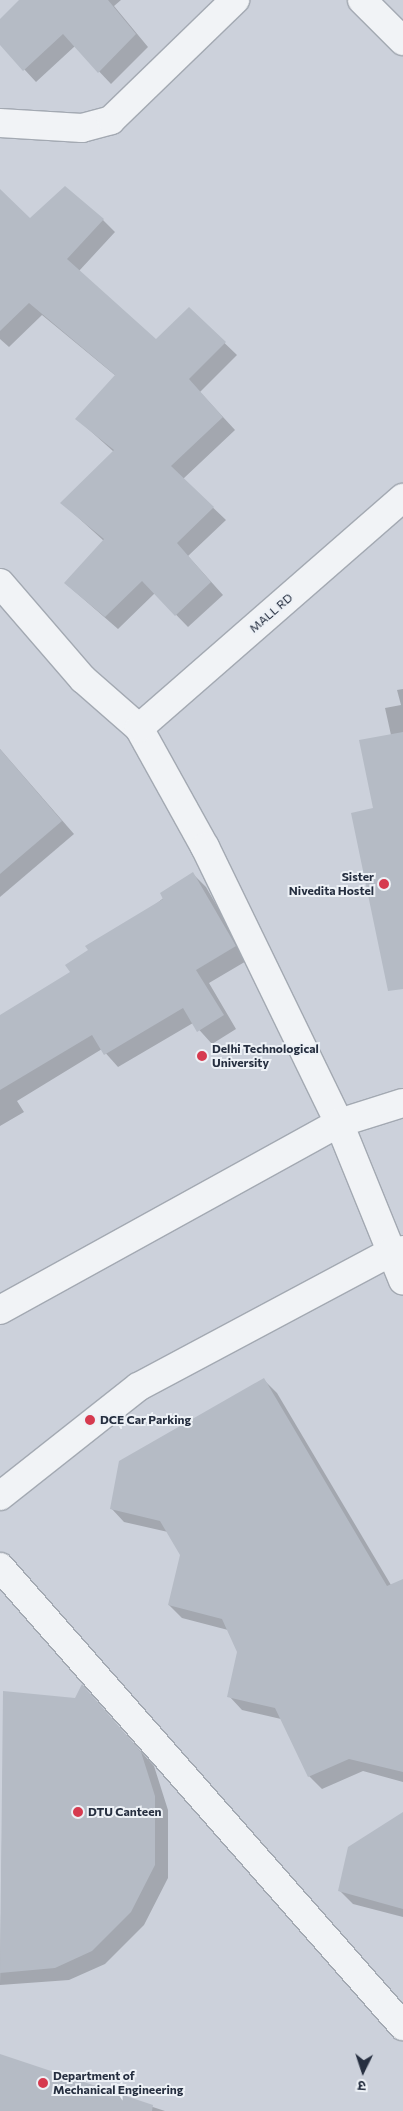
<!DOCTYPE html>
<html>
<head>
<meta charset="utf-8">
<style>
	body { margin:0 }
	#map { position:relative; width:403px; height:2111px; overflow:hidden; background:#dee2e8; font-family:Commissioner,"Noto Sans Devanagari",sans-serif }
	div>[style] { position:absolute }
	.built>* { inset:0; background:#ccd1db }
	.shadow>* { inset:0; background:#0003 }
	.building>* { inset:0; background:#b5bbc5 }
	.roads { filter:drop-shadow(1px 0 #a3a9b2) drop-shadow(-1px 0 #a3a9b2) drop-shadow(0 1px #a3a9b2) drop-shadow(0 -1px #a3a9b2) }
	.minor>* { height:28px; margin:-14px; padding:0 14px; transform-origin:14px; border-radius:14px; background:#f1f3f6 }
	.dots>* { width:14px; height:14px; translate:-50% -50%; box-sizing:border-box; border:2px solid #edf1f6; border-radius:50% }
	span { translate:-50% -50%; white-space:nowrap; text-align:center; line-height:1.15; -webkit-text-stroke:4px #edf1f6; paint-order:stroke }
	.street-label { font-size:12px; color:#262f40 }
	.poi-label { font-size:12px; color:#262f40; font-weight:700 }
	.right { translate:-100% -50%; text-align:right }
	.left { translate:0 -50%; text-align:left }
	.north { position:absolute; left:338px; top:2046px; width:50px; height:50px; -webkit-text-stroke:4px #edf1f6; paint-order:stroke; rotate:184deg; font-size:14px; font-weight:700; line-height:20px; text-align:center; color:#262f40 }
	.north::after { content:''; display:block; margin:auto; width:18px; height:22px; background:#262f40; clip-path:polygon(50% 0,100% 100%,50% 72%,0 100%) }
</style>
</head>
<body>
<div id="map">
	<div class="built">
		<i style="clip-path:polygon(0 0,403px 0,403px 2111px,0 2111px)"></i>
	</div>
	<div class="shadow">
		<i style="clip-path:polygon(21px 0,121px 0,114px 6px,148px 47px,111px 84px,75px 46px,36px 82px,0 43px,0 21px)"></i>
		<i style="clip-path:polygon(0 191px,30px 220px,103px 220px,115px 232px,79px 271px,156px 341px,189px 309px,237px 355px,200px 392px,235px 430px,183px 479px,226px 520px,188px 556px,223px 595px,188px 627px,155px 593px,118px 629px,65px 583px,104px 541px,62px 503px,114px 452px,77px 419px,116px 376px,42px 315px,9px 347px,0 339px)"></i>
		<i style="clip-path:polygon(403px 689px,403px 971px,375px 809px,391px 735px,385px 708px,401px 705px,397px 690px)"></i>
		<i style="clip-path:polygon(0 749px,74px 834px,0 897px)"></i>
		<i style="clip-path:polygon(193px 874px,206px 887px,248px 960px,209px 983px,236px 1029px,212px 1044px,193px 1023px,118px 1067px,102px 1049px,17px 1101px,24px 1112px,0 1126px,0 1016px,71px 973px)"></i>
		<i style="clip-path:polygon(264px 1380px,277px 1393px,391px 1585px,403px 1580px,403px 1782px,363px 1771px,322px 1789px,309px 1776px,281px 1719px,242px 1710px,229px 1696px,238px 1652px,228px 1630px,182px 1618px,169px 1605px,181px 1555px,168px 1532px,124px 1522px,111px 1508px)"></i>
		<i style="clip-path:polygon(82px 1686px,154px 1766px,168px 1810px,168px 1878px,144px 1925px,105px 1964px,69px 1980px,0 1985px,4px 1693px,76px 1699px)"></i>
		<i style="clip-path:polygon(403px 1813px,403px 1917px,353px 1904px,340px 1891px)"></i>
		<i style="clip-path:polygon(0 2057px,165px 2111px,0 2111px)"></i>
	</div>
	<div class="building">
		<i style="clip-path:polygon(19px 0,108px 0,136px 34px,98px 73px,63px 34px,23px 71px,0 45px,0 19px)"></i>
		<i style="clip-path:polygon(65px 186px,104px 219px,67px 259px,156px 339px,189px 307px,226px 342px,189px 379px,223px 417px,171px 466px,214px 507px,177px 543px,211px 582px,175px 616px,142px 581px,105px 617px,64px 583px,104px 539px,60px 503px,114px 450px,75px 419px,115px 375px,29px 303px,0 331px,0 189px,30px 218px)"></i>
		<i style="clip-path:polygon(403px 732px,403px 989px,388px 991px,351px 813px,373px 808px,359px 740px)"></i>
		<i style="clip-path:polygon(0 749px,62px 821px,0 874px)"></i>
		<i style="clip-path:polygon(193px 872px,236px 946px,196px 970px,224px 1015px,197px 1032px,183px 1008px,104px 1055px,92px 1035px,0 1090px,0 1015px,70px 972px,65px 965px,88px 950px,85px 946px,163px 899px,160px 893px)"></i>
		<i style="clip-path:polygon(264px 1378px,387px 1586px,403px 1579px,403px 1772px,349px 1759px,308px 1777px,275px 1708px,227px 1697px,237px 1652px,222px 1619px,168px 1605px,180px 1555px,160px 1521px,110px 1509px,119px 1461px)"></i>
		<i style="clip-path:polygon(82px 1684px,141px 1752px,155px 1796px,155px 1865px,131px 1912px,92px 1951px,55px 1968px,0 1973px,3px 1691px,75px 1698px)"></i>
		<i style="clip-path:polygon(403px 1812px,403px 1909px,338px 1891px,348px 1847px)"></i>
		<i style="clip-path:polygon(0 2054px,153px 2105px,152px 2111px,0 2111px)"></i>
	</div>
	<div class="roads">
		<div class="minor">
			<i style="left:362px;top:0;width:58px;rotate:45deg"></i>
			<i style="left:0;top:123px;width:82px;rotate:3.5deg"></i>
			<i style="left:82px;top:128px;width:30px;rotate:-15deg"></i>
			<i style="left:111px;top:120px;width:173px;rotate:-44.1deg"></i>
			<i style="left:0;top:583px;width:127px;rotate:49.2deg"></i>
			<i style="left:83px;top:679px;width:74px;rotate:41.2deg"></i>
			<i style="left:139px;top:728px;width:136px;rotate:61deg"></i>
			<i style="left:205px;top:847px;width:307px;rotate:64.1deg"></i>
			<i style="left:339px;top:1123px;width:170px;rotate:67.9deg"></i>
			<i style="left:139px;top:728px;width:350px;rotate:-41.1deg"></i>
			<i style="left:0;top:1310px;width:387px;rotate:-28.9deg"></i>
			<i style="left:339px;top:1123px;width:67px;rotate:-17.4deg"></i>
			<i style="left:0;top:1496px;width:176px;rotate:-38.3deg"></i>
			<i style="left:138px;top:1387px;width:287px;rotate:-28.1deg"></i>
			<i style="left:391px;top:1252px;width:12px;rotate:-9deg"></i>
			<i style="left:0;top:1567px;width:611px;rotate:48.72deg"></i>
		</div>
	</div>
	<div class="dots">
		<i style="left:384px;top:884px;background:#d63a4f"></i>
		<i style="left:202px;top:1056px;background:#d63a4f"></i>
		<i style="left:90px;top:1420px;background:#d63a4f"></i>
		<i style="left:78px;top:1812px;background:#d63a4f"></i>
		<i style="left:43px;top:2083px;background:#d63a4f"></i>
	</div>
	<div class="street-label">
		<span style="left:271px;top:613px;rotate:-41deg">MALL RD</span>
	</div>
	<div class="poi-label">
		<span class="right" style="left:374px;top:884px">Sister<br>Nivedita Hostel</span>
		<span class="left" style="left:212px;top:1056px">Delhi Technological<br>University</span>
		<span class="left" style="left:100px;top:1420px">DCE Car Parking</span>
		<span class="left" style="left:88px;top:1812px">DTU Canteen</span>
		<span class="left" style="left:53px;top:2083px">Department of<br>Mechanical Engineering</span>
	</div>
	<div class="north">उ</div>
</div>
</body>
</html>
